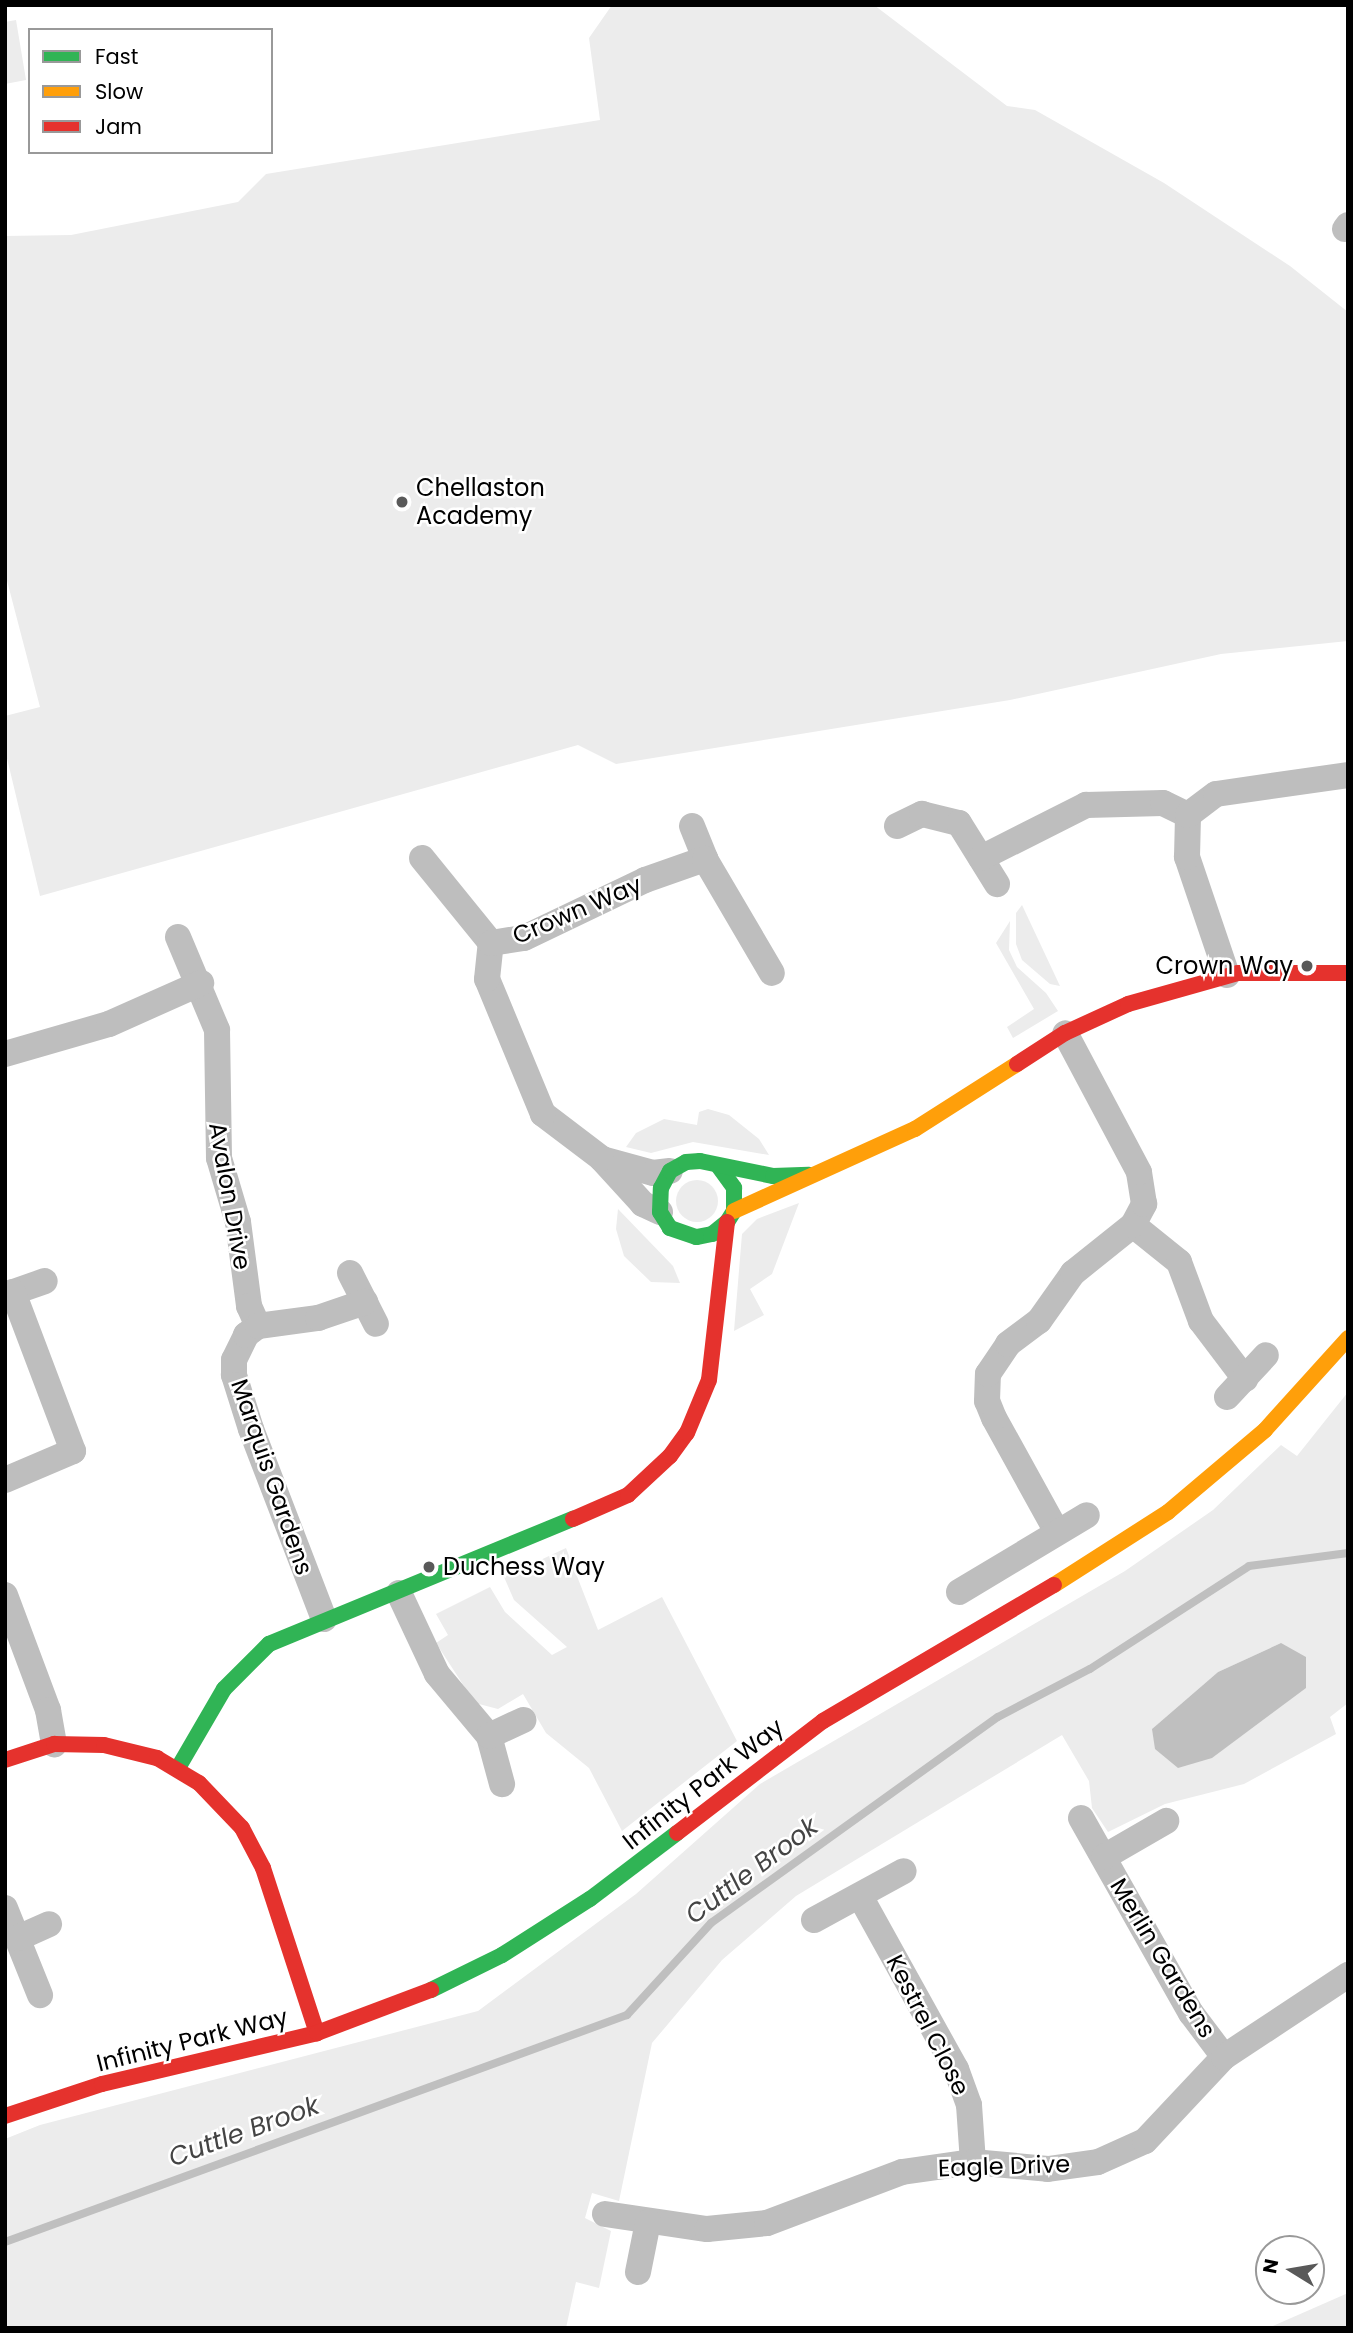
<!DOCTYPE html>
<html>
<head>
<meta charset="utf-8">
<style>
	body { margin:0 }
	#map { position:relative; width:1353px; height:2333px; overflow:hidden; background:#fff; font-family:Poppins,sans-serif }
	div>[style] { position:absolute }
	.green>* { inset:0; background:#ececec }
	.round { border-radius:50% }
	.water>* { inset:0; background:#bfbfbf }
	.stream>* { height:8px; margin:-4px; padding:0 4px; transform-origin:4px; border-radius:4px; background:#bfbfbf }
	.street>* { height:26px; margin:-13px; padding:0 13px; transform-origin:13px; border-radius:13px; background:#bebebe }
	.fast>* { height:16px; margin:-8px; padding:0 8px; transform-origin:8px; border-radius:8px; background:#30b455 }
	.slow>* { height:16px; margin:-8px; padding:0 8px; transform-origin:8px; border-radius:8px; background:#ff9f0a }
	.jam>* { height:16px; margin:-8px; padding:0 8px; transform-origin:8px; border-radius:8px; background:#e5322d }
	.dots>* { width:19px; height:19px; translate:-50% -50%; box-sizing:border-box; border:4px solid #fff; border-radius:50% }
	span { translate:-50% -50%; white-space:nowrap; text-align:center; line-height:1.15; -webkit-text-stroke:5px #fff; paint-order:stroke }
	.poi-label { font-size:24px; color:#000 }
	.left { translate:0 -50%; text-align:left }
	.right { translate:-100% -50%; text-align:right }
	.street-label { font-size:24px; color:#000 }
	.water-label { font-size:26px; color:#444; font-style:italic }
	.frame { position:absolute; inset:0; border:7px solid #000; pointer-events:none }
	.legend { position:absolute; left:28px; top:28px; width:245px; height:126px; box-sizing:border-box; background:#fff; border:2px solid #999; margin:0; padding:9px 12px; list-style:none; font-size:21px; color:#000 }
	.legend li { display:flex; align-items:center; gap:14px; height:35px }
	.legend b { width:35px; border:2px solid #999 }
	.north { position:absolute; left:1255px; top:2235px; width:70px; height:70px; box-sizing:border-box; background:#fff; border:2px solid #999; border-radius:50%; rotate:281deg; font-size:19px; font-weight:700; line-height:28px; text-align:center; color:#000 }
	.north::after { content:''; display:block; margin:auto; width:24px; height:32px; background:#595959; clip-path:polygon(50% 0,100% 100%,50% 72%,0 100%) }
</style>
</head>
<body>
<div id="map">
	<div class="green">
		<i style="clip-path:polygon(612px 5px,874px 5px,1007px 106px,1035px 110px,1164px 183px,1290px 266px,1348px 312px,1348px 641px,1221px 654px,1010px 700px,616px 764px,578px 745px,40px 896px,5px 750px,5px 716px,40px 707px,5px 573px,5px 236px,71px 235px,238px 202px,266px 174px,600px 120px,589px 38px)"></i>
		<i style="clip-path:polygon(16px 20px,26px 80px,5px 84px,5px 22px)"></i>
		<i style="clip-path:polygon(1022px 905px,1060px 986px,1050px 984px,1022px 960px,1016px 944px,1016px 913px)"></i>
		<i style="clip-path:polygon(1010px 921px,1009px 950px,1017px 967px,1046px 993px,1058px 1011px,1013px 1038px,1007px 1027px,1034px 1009px,996px 943px)"></i>
		<i style="clip-path:polygon(708px 1109px,729px 1115px,759px 1139px,769px 1155px,693px 1142px,651px 1153px,626px 1147px,636px 1133px,664px 1119px,697px 1125px,699px 1112px)"></i>
		<i class="round" style="left:676px;top:1180px;width:42px;height:42px"></i>
		<i style="clip-path:polygon(799px 1203px,772px 1274px,750px 1289px,764px 1315px,734px 1331px,742px 1234px,757px 1219px)"></i>
		<i style="clip-path:polygon(618px 1209px,673px 1266px,680px 1283px,651px 1282px,624px 1256px,616px 1229px)"></i>
		<i style="clip-path:polygon(evenodd,1348px 1392px,1348px 1703px,1330px 1717px,1336px 1734px,1244px 1784px,1165px 1804px,1108px 1832px,1092px 1808px,1089px 1781px,1062px 1735px,796px 1896px,722px 1960px,652px 2043px,619px 2201px,592px 2193px,585px 2218px,611px 2231px,599px 2288px,576px 2282px,566px 2328px,5px 2328px,5px 2139px,40px 2125px,478px 2011px,636px 1894px,760px 1784px,1125px 1571px,1213px 1510px,1281px 1445px,1297px 1456px,1348px 1392px,1281px 1643px,1152px 1729px,1218px 1672px,1281px 1643px)"></i>
		<i style="clip-path:polygon(566px 1548px,598px 1630px,662px 1597px,737px 1741px,622px 1831px,589px 1768px,546px 1733px,523px 1694px,498px 1709px,475px 1703px,436px 1643px,448px 1635px,436px 1614px,490px 1587px,505px 1612px,552px 1655px,567px 1647px,514px 1600px,504px 1577px)"></i>
		<i style="clip-path:polygon(1348px 2293px,1348px 2328px,1268px 2328px)"></i>
	</div>
	<div class="water">
		<i style="clip-path:polygon(1281px 1643px,1306px 1657px,1306px 1688px,1212px 1758px,1178px 1768px,1155px 1749px,1152px 1729px,1218px 1672px)"></i>
	</div>
	<div class="stream">
		<i style="left:5px;top:2242px;width:662px;rotate:-20.05deg"></i>
		<i style="left:627px;top:2015px;width:125px;rotate:-47.6deg"></i>
		<i style="left:711px;top:1923px;width:353px;rotate:-35.7deg"></i>
		<i style="left:998px;top:1717px;width:104px;rotate:-27.6deg"></i>
		<i style="left:1090px;top:1669px;width:189px;rotate:-32.9deg"></i>
		<i style="left:1249px;top:1566px;width:100px;rotate:-7.5deg"></i>
	</div>
	<div class="street">
		<i style="left:1345px;top:229px;width:5px;rotate:-53deg"></i>
		<i style="left:692px;top:826px;width:35px;rotate:68deg"></i>
		<i style="left:897px;top:826px;width:28px;rotate:-26deg"></i>
		<i style="left:922px;top:814px;width:38px;rotate:14deg"></i>
		<i style="left:959px;top:823px;width:72px;rotate:58.1deg"></i>
		<i style="left:422px;top:858px;width:109px;rotate:50.9deg"></i>
		<i style="left:981px;top:858px;width:118px;rotate:-26.8deg"></i>
		<i style="left:1086px;top:805px;width:77px;rotate:-1.5deg"></i>
		<i style="left:1163px;top:803px;width:28px;rotate:26deg"></i>
		<i style="left:178px;top:937px;width:101px;rotate:67.2deg"></i>
		<i style="left:217px;top:1030px;width:128px;rotate:89.1deg"></i>
		<i style="left:219px;top:1158px;width:67px;rotate:73.5deg"></i>
		<i style="left:238px;top:1222px;width:85px;rotate:82.5deg"></i>
		<i style="left:249px;top:1306px;width:22px;rotate:66deg"></i>
		<i style="left:1227px;top:975px;width:125px;rotate:-108.7deg"></i>
		<i style="left:1187px;top:857px;width:42px;rotate:-88.6deg"></i>
		<i style="left:1188px;top:815px;width:35px;rotate:-37deg"></i>
		<i style="left:1216px;top:794px;width:133px;rotate:-8.2deg"></i>
		<i style="left:5px;top:1054px;width:108px;rotate:-16.1deg"></i>
		<i style="left:109px;top:1024px;width:101px;rotate:-24deg"></i>
		<i style="left:602px;top:1159px;width:53px;rotate:15.4deg"></i>
		<i style="left:653px;top:1173px;width:17px;rotate:-7deg"></i>
		<i style="left:660px;top:1212px;width:19px;rotate:-155deg"></i>
		<i style="left:643px;top:1204px;width:62px;rotate:-132.4deg"></i>
		<i style="left:601px;top:1158px;width:73px;rotate:-142.8deg"></i>
		<i style="left:543px;top:1114px;width:146px;rotate:-112.5deg"></i>
		<i style="left:487px;top:979px;width:36px;rotate:-84deg"></i>
		<i style="left:491px;top:943px;width:33px;rotate:-9deg"></i>
		<i style="left:524px;top:938px;width:134px;rotate:-25.6deg"></i>
		<i style="left:645px;top:880px;width:64px;rotate:-19.3deg"></i>
		<i style="left:705px;top:859px;width:132px;rotate:59.6deg"></i>
		<i style="left:1133px;top:1225px;width:59px;rotate:38.8deg"></i>
		<i style="left:1179px;top:1262px;width:63px;rotate:69.6deg"></i>
		<i style="left:1201px;top:1321px;width:73px;rotate:52.8deg"></i>
		<i style="left:350px;top:1273px;width:57px;rotate:63deg"></i>
		<i style="left:5px;top:1295px;width:42px;rotate:-19.3deg"></i>
		<i style="left:1227px;top:1397px;width:57px;rotate:-47.1deg"></i>
		<i style="left:5px;top:1480px;width:74px;rotate:-23.1deg"></i>
		<i style="left:73px;top:1451px;width:170px;rotate:-110.7deg"></i>
		<i style="left:1057px;top:1532px;width:130px;rotate:-118.9deg"></i>
		<i style="left:994px;top:1418px;width:18px;rotate:-112deg"></i>
		<i style="left:987px;top:1401px;width:27px;rotate:-88deg"></i>
		<i style="left:988px;top:1374px;width:36px;rotate:-56deg"></i>
		<i style="left:1008px;top:1344px;width:39px;rotate:-37deg"></i>
		<i style="left:1039px;top:1321px;width:59px;rotate:-54.7deg"></i>
		<i style="left:1073px;top:1273px;width:77px;rotate:-38.7deg"></i>
		<i style="left:1133px;top:1225px;width:24px;rotate:-62deg"></i>
		<i style="left:1144px;top:1204px;width:32px;rotate:-99deg"></i>
		<i style="left:1139px;top:1172px;width:157px;rotate:-118deg"></i>
		<i style="left:959px;top:1592px;width:149px;rotate:-31deg"></i>
		<i style="left:399px;top:1593px;width:89px;rotate:64.9deg"></i>
		<i style="left:437px;top:1674px;width:81px;rotate:50deg"></i>
		<i style="left:489px;top:1736px;width:50px;rotate:74.8deg"></i>
		<i style="left:5px;top:1595px;width:123px;rotate:69.5deg"></i>
		<i style="left:48px;top:1710px;width:35px;rotate:80deg"></i>
		<i style="left:324px;top:1619px;width:204px;rotate:-111deg"></i>
		<i style="left:251px;top:1429px;width:57px;rotate:-107.5deg"></i>
		<i style="left:234px;top:1375px;width:15px;rotate:-90deg"></i>
		<i style="left:234px;top:1360px;width:28px;rotate:-64deg"></i>
		<i style="left:246px;top:1335px;width:15px;rotate:-37deg"></i>
		<i style="left:258px;top:1326px;width:61px;rotate:-7.6deg"></i>
		<i style="left:318px;top:1318px;width:50px;rotate:-18.8deg"></i>
		<i style="left:489px;top:1736px;width:38px;rotate:-25deg"></i>
		<i style="left:1081px;top:1818px;width:224px;rotate:60.6deg"></i>
		<i style="left:1191px;top:2013px;width:55px;rotate:53.1deg"></i>
		<i style="left:1104px;top:1857px;width:72px;rotate:-30.1deg"></i>
		<i style="left:860px;top:1896px;width:198px;rotate:61deg"></i>
		<i style="left:956px;top:2069px;width:38px;rotate:70deg"></i>
		<i style="left:969px;top:2105px;width:57px;rotate:86deg"></i>
		<i style="left:5px;top:1908px;width:94px;rotate:68.1deg"></i>
		<i style="left:814px;top:1920px;width:102px;rotate:-28.6deg"></i>
		<i style="left:18px;top:1938px;width:34px;rotate:-24deg"></i>
		<i style="left:605px;top:2214px;width:103px;rotate:8.4deg"></i>
		<i style="left:707px;top:2229px;width:60px;rotate:-5.7deg"></i>
		<i style="left:767px;top:2223px;width:144px;rotate:-20.7deg"></i>
		<i style="left:902px;top:2172px;width:72px;rotate:-8deg"></i>
		<i style="left:973px;top:2162px;width:75px;rotate:5.3deg"></i>
		<i style="left:1048px;top:2169px;width:50px;rotate:-8deg"></i>
		<i style="left:1098px;top:2162px;width:51px;rotate:-24.1deg"></i>
		<i style="left:1145px;top:2141px;width:115px;rotate:-46.8deg"></i>
		<i style="left:1224px;top:2057px;width:149px;rotate:-33.5deg"></i>
		<i style="left:638px;top:2272px;width:51px;rotate:-78.7deg"></i>
	</div>
	<div class="fast">
		<i style="left:719px;top:1167px;width:26px;rotate:54deg"></i>
		<i style="left:734px;top:1188px;width:23px;rotate:90deg"></i>
		<i style="left:734px;top:1211px;width:13px;rotate:122deg"></i>
		<i style="left:727px;top:1222px;width:19px;rotate:141deg"></i>
		<i style="left:712px;top:1234px;width:16px;rotate:169deg"></i>
		<i style="left:696px;top:1237px;width:28px;rotate:-161deg"></i>
		<i style="left:670px;top:1228px;width:19px;rotate:-122deg"></i>
		<i style="left:660px;top:1212px;width:24px;rotate:-88deg"></i>
		<i style="left:661px;top:1188px;width:19px;rotate:-62deg"></i>
		<i style="left:670px;top:1171px;width:18px;rotate:-29deg"></i>
		<i style="left:686px;top:1162px;width:14px;rotate:-4deg"></i>
		<i style="left:700px;top:1161px;width:75px;rotate:11.6deg"></i>
		<i style="left:773px;top:1176px;width:36px;rotate:-2deg"></i>
		<i style="left:178px;top:1768px;width:91px;rotate:-59.8deg"></i>
		<i style="left:224px;top:1689px;width:64px;rotate:-45deg"></i>
		<i style="left:269px;top:1644px;width:329px;rotate:-22.4deg"></i>
		<i style="left:431px;top:1990px;width:79px;rotate:-26.2deg"></i>
		<i style="left:502px;top:1955px;width:104px;rotate:-32.5deg"></i>
		<i style="left:590px;top:1899px;width:109px;rotate:-37.2deg"></i>
	</div>
	<div class="slow">
		<i style="left:734px;top:1211px;width:199px;rotate:-24.4deg"></i>
		<i style="left:915px;top:1129px;width:121px;rotate:-32.5deg"></i>
		<i style="left:1054px;top:1585px;width:135px;rotate:-32.6deg"></i>
		<i style="left:1168px;top:1512px;width:127px;rotate:-40.2deg"></i>
		<i style="left:1265px;top:1430px;width:124px;rotate:-47.9deg"></i>
	</div>
	<div class="jam">
		<i style="left:1017px;top:1064px;width:57px;rotate:-32.9deg"></i>
		<i style="left:1065px;top:1033px;width:69px;rotate:-24.7deg"></i>
		<i style="left:1128px;top:1004px;width:114px;rotate:-15.7deg"></i>
		<i style="left:1238px;top:973px;width:110px"></i>
		<i style="left:573px;top:1519px;width:60px;rotate:-23.6deg"></i>
		<i style="left:628px;top:1495px;width:57px;rotate:-42.9deg"></i>
		<i style="left:670px;top:1456px;width:29px;rotate:-54deg"></i>
		<i style="left:687px;top:1433px;width:57px;rotate:-67.5deg"></i>
		<i style="left:709px;top:1380px;width:159px;rotate:-83.5deg"></i>
		<i style="left:5px;top:1760px;width:52px;rotate:-18.1deg"></i>
		<i style="left:54px;top:1744px;width:50px;rotate:1.1deg"></i>
		<i style="left:104px;top:1745px;width:55px;rotate:13.8deg"></i>
		<i style="left:157px;top:1758px;width:49px;rotate:30.8deg"></i>
		<i style="left:199px;top:1783px;width:62px;rotate:46.3deg"></i>
		<i style="left:242px;top:1828px;width:45px;rotate:62.3deg"></i>
		<i style="left:263px;top:1868px;width:174px;rotate:71.9deg"></i>
		<i style="left:677px;top:1833px;width:184px;rotate:-37.5deg"></i>
		<i style="left:823px;top:1721px;width:268px;rotate:-30.5deg"></i>
		<i style="left:5px;top:2116px;width:102px;rotate:-18.3deg"></i>
		<i style="left:102px;top:2084px;width:221px;rotate:-13.3deg"></i>
		<i style="left:317px;top:2033px;width:122px;rotate:-20.7deg"></i>
	</div>
	<div class="dots">
		<i style="left:402px;top:502px;background:#595959"></i>
		<i style="left:1307px;top:966px;background:#595959"></i>
		<i style="left:429px;top:1567px;background:#595959"></i>
	</div>
	<div class="poi-label">
		<span class="left" style="left:416px;top:502px">Chellaston<br>Academy</span>
		<span class="right" style="left:1293px;top:966px">Crown Way</span>
		<span class="left" style="left:443px;top:1567px">Duchess Way</span>
	</div>
	<div class="street-label">
		<span style="left:577px;top:910px;rotate:-23deg">Crown Way</span>
		<span style="left:230px;top:1196px;rotate:80deg">Avalon Drive</span>
		<span style="left:272px;top:1477px;rotate:71deg">Marquis Gardens</span>
		<span style="left:703px;top:1784px;rotate:-38deg">Infinity Park Way</span>
		<span style="left:1163px;top:1958px;rotate:59deg">Merlin Gardens</span>
		<span style="left:928px;top:2025px;rotate:63deg">Kestrel Close</span>
		<span style="left:192px;top:2040px;rotate:-14deg">Infinity Park Way</span>
		<span style="left:1004px;top:2166px;rotate:-2deg">Eagle Drive</span>
	</div>
	<div class="water-label">
		<span style="left:752px;top:1871px;rotate:-37deg">Cuttle Brook</span>
		<span style="left:244px;top:2132px;rotate:-20deg">Cuttle Brook</span>
	</div>
	<div class="frame"></div>
	<ul class="legend">
	<li><b style="height:9px;background:#30b455"></b>Fast</li>
	<li><b style="height:9px;background:#ff9f0a"></b>Slow</li>
	<li><b style="height:9px;background:#e5322d"></b>Jam</li>
	</ul>
	<div class="north">N</div>
</div>
</body>
</html>
